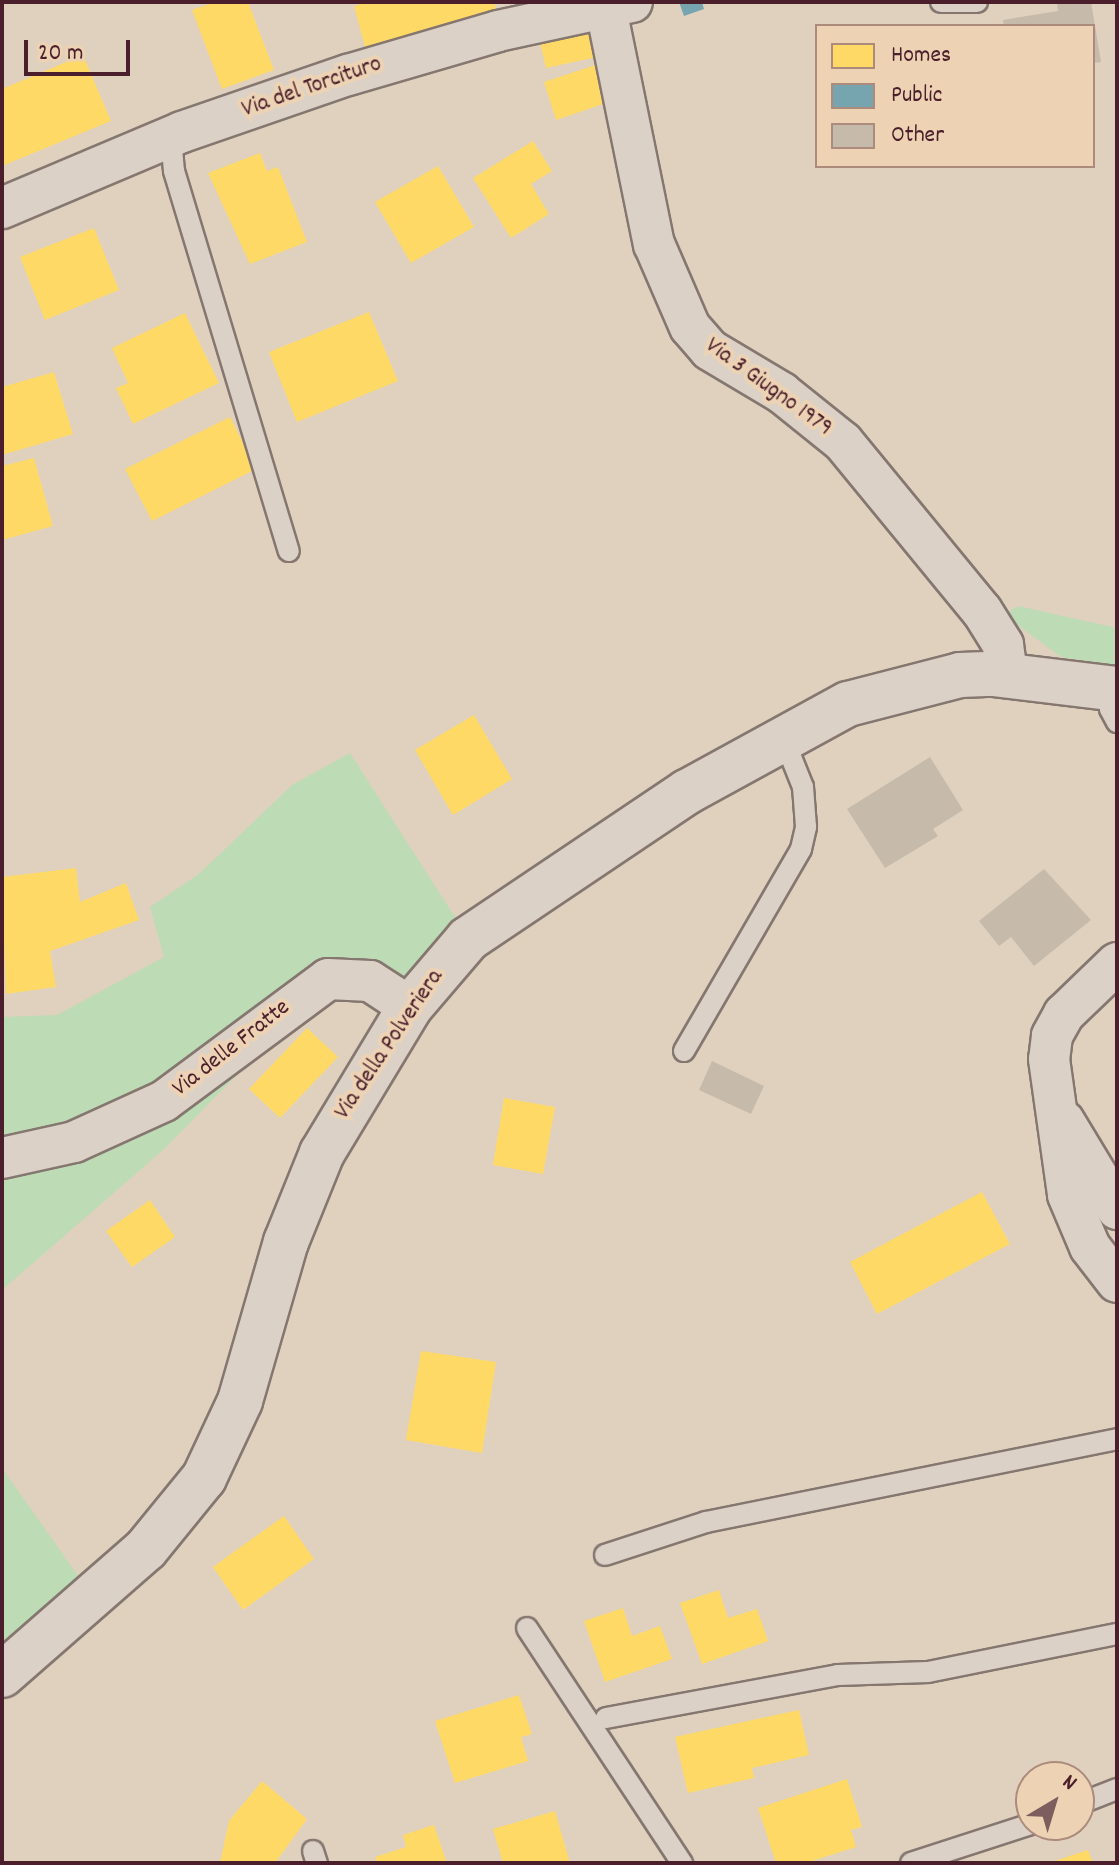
<!DOCTYPE html>
<html>
<head>
<meta charset="utf-8">
<style>
	body { margin:0 }
	#map { position:relative; width:1119px; height:1865px; overflow:hidden; background:#dfd1bd; font-family:Dekko,sans-serif }
	div>[style] { position:absolute }
	.green>* { inset:0; background:#bddbb5 }
	.homes>* { inset:0; background:#ffd966 }
	.public>* { inset:0; background:#76a5af }
	.building>* { inset:0; background:#c6baaa }
	.roads { filter:drop-shadow(2px 0 #857770) drop-shadow(-2px 0 #857770) drop-shadow(0 2px #857770) drop-shadow(0 -2px #857770) }
	.service>* { height:20px; margin:-10px; padding:0 10px; transform-origin:10px; border-radius:10px; background:#dbd1c6 }
	.minor>* { height:40px; margin:-20px; padding:0 20px; transform-origin:20px; border-radius:20px; background:#dbd1c6 }
	.secondary>* { height:44px; margin:-22px; padding:0 22px; transform-origin:22px; border-radius:22px; background:#dbd1c6 }
	span { translate:-50% -50%; white-space:nowrap; text-align:center; line-height:1.15; -webkit-text-stroke:8px #edd3b4; paint-order:stroke }
	.street-label { font-size:24px; color:#4a1f2b }
	.frame { position:absolute; inset:0; border:4px solid #4a1f2b; pointer-events:none }
	.legend { position:absolute; left:815px; top:24px; width:280px; height:144px; box-sizing:border-box; background:#edd3b4; border:2px solid #ac8b7d; margin:0; padding:10px 14px; list-style:none; font-size:24px; color:#4a1f2b }
	.legend li { display:flex; align-items:center; gap:16px; height:40px }
	.legend b { width:40px; border:2px solid #ac8b7d }
	.north { position:absolute; left:1015px; top:1761px; width:80px; height:80px; box-sizing:border-box; background:#edd3b4; border:2px solid #ac8b7d; border-radius:50%; rotate:38deg; font-size:22px; font-weight:700; line-height:32px; text-align:center; color:#4a1f2b }
	.north::after { content:''; display:block; margin:auto; width:28px; height:36px; background:#7e5d5e; clip-path:polygon(50% 0,100% 100%,50% 72%,0 100%) }
	.scale { position:absolute; left:24px; top:40px; width:106px; height:36px; box-sizing:border-box; border:4px solid #4a1f2b; border-top:0; padding-left:10px; font-size:24px; line-height:28px; white-space:nowrap; color:#4a1f2b; -webkit-text-stroke:6px #edd3b4; paint-order:stroke }
</style>
</head>
<body>
<div id="map">
	<div class="green">
		<i style="clip-path:polygon(1018px 606px,1117px 628px,1117px 665px,1061px 657px,1004px 615px)"></i>
		<i style="clip-path:polygon(350px 753px,462px 928px,410px 984px,347px 963px,162px 1151px,2px 1290px,2px 1017px,57px 1015px,164px 957px,150px 907px,199px 874px,292px 785px)"></i>
		<i style="clip-path:polygon(2px 1468px,81px 1580px,2px 1651px)"></i>
	</div>
	<div class="homes">
		<i style="clip-path:polygon(215px 2px,248px 2px,274px 70px,222px 89px,192px 10px)"></i>
		<i style="clip-path:polygon(368px 2px,494px 2px,500px 22px,368px 58px,354px 6px)"></i>
		<i style="clip-path:polygon(588px 22px,597px 57px,546px 68px,538px 34px)"></i>
		<i style="clip-path:polygon(83px 55px,111px 121px,2px 166px,2px 89px)"></i>
		<i style="clip-path:polygon(599px 64px,612px 101px,556px 120px,544px 82px)"></i>
		<i style="clip-path:polygon(533px 141px,552px 171px,531px 184px,549px 214px,511px 238px,473px 178px)"></i>
		<i style="clip-path:polygon(260px 153px,267px 171px,278px 167px,307px 242px,250px 264px,208px 173px)"></i>
		<i style="clip-path:polygon(438px 166px,474px 227px,411px 263px,375px 202px)"></i>
		<i style="clip-path:polygon(94px 228px,119px 290px,45px 320px,20px 257px)"></i>
		<i style="clip-path:polygon(369px 312px,398px 381px,297px 422px,269px 352px)"></i>
		<i style="clip-path:polygon(185px 313px,219px 383px,133px 424px,116px 388px,128px 383px,112px 348px)"></i>
		<i style="clip-path:polygon(54px 372px,73px 434px,2px 455px,2px 387px)"></i>
		<i style="clip-path:polygon(230px 417px,256px 469px,152px 521px,125px 469px)"></i>
		<i style="clip-path:polygon(34px 458px,53px 526px,2px 540px,2px 466px)"></i>
		<i style="clip-path:polygon(474px 715px,512px 779px,453px 815px,415px 750px)"></i>
		<i style="clip-path:polygon(76px 868px,80px 902px,126px 883px,139px 920px,50px 951px,56px 987px,6px 994px,2px 877px)"></i>
		<i style="clip-path:polygon(307px 1028px,338px 1057px,280px 1118px,249px 1089px)"></i>
		<i style="clip-path:polygon(504px 1098px,555px 1107px,543px 1174px,493px 1165px)"></i>
		<i style="clip-path:polygon(982px 1192px,1010px 1244px,877px 1314px,850px 1262px)"></i>
		<i style="clip-path:polygon(150px 1200px,175px 1237px,132px 1267px,106px 1231px)"></i>
		<i style="clip-path:polygon(421px 1351px,496px 1362px,482px 1453px,406px 1440px)"></i>
		<i style="clip-path:polygon(284px 1516px,314px 1559px,243px 1610px,213px 1567px)"></i>
		<i style="clip-path:polygon(719px 1590px,728px 1618px,757px 1609px,768px 1641px,702px 1664px,680px 1603px)"></i>
		<i style="clip-path:polygon(623px 1608px,632px 1636px,660px 1626px,672px 1659px,605px 1682px,584px 1621px)"></i>
		<i style="clip-path:polygon(519px 1695px,532px 1734px,521px 1737px,528px 1761px,455px 1783px,435px 1721px)"></i>
		<i style="clip-path:polygon(799px 1710px,809px 1755px,752px 1768px,754px 1778px,688px 1793px,675px 1737px)"></i>
		<i style="clip-path:polygon(847px 1779px,862px 1827px,851px 1830px,856px 1847px,806px 1863px,776px 1863px,758px 1808px)"></i>
		<i style="clip-path:polygon(262px 1781px,307px 1819px,275px 1863px,220px 1863px,229px 1821px)"></i>
		<i style="clip-path:polygon(555px 1811px,570px 1863px,503px 1863px,493px 1829px)"></i>
		<i style="clip-path:polygon(434px 1825px,447px 1863px,377px 1863px,375px 1857px,406px 1847px,403px 1835px)"></i>
		<i style="clip-path:polygon(1088px 1850px,1093px 1863px,1052px 1863px,1052px 1862px)"></i>
	</div>
	<div class="public">
		<i style="clip-path:polygon(679px 2px,702px 2px,704px 9px,684px 16px)"></i>
	</div>
	<div class="building">
		<i style="clip-path:polygon(1057px 2px,1091px 2px,1101px 62px,1093px 63px,1093px 26px,1004px 26px,1003px 20px,1058px 11px)"></i>
		<i style="clip-path:polygon(930px 757px,963px 810px,933px 829px,938px 836px,885px 868px,847px 809px)"></i>
		<i style="clip-path:polygon(1044px 869px,1091px 920px,1034px 966px,1011px 937px,999px 946px,979px 921px)"></i>
		<i style="clip-path:polygon(712px 1061px,764px 1086px,751px 1114px,699px 1090px)"></i>
	</div>
	<div class="roads">
		<div class="service">
			<i style="left:941px;top:2px;width:36px"></i>
			<i style="left:171px;top:137px;width:34px;rotate:85deg"></i>
			<i style="left:174px;top:171px;width:397px;rotate:73.2deg"></i>
			<i style="left:1110px;top:688px;width:21px;rotate:90deg"></i>
			<i style="left:1110px;top:709px;width:15px;rotate:62deg"></i>
			<i style="left:684px;top:1051px;width:233px;rotate:-59.9deg"></i>
			<i style="left:801px;top:849px;width:23px;rotate:-77deg"></i>
			<i style="left:806px;top:827px;width:40px;rotate:-94.3deg"></i>
			<i style="left:803px;top:787px;width:54px;rotate:-111.8deg"></i>
			<i style="left:605px;top:1555px;width:106px;rotate:-18.1deg"></i>
			<i style="left:706px;top:1522px;width:419px;rotate:-11.4deg"></i>
			<i style="left:527px;top:1628px;width:282px;rotate:56.6deg"></i>
			<i style="left:606px;top:1718px;width:236px;rotate:-10.5deg"></i>
			<i style="left:838px;top:1675px;width:90px;rotate:-1.9deg"></i>
			<i style="left:928px;top:1672px;width:193px;rotate:-11.4deg"></i>
			<i style="left:1079px;top:1804px;width:41px;rotate:-21.5deg"></i>
			<i style="left:313px;top:1851px;width:13px;rotate:72deg"></i>
			<i style="left:911px;top:1863px;width:126px;rotate:-18deg"></i>
		</div>
		<div class="minor">
			<i style="left:606px;top:9px;width:240px;rotate:78.5deg"></i>
			<i style="left:654px;top:244px;width:90px;rotate:66.6deg"></i>
			<i style="left:690px;top:327px;width:30px;rotate:49deg"></i>
			<i style="left:710px;top:350px;width:84px;rotate:30.8deg"></i>
			<i style="left:782px;top:393px;width:78px;rotate:38.8deg"></i>
			<i style="left:843px;top:442px;width:219px;rotate:50.6deg"></i>
			<i style="left:982px;top:611px;width:40px;rotate:58deg"></i>
			<i style="left:1003px;top:645px;width:30px;rotate:82deg"></i>
			<i style="left:2px;top:208px;width:195px;rotate:-22.9deg"></i>
			<i style="left:182px;top:132px;width:176px;rotate:-19deg"></i>
			<i style="left:348px;top:75px;width:156px;rotate:-16.3deg"></i>
			<i style="left:498px;top:31px;width:137px;rotate:-12.2deg"></i>
			<i style="left:1117px;top:963px;width:74px;rotate:136.1deg"></i>
			<i style="left:1064px;top:1014px;width:25px;rotate:119deg"></i>
			<i style="left:1052px;top:1036px;width:23px;rotate:97deg"></i>
			<i style="left:1049px;top:1059px;width:137px;rotate:82deg"></i>
			<i style="left:1068px;top:1195px;width:56px;rotate:67.1deg"></i>
			<i style="left:1090px;top:1247px;width:44px;rotate:52.4deg"></i>
			<i style="left:1064px;top:1121px;width:103px;rotate:58.9deg"></i>
			<i style="left:2px;top:1158px;width:74px;rotate:-12.5deg"></i>
			<i style="left:74px;top:1142px;width:99px;rotate:-24.5deg"></i>
			<i style="left:164px;top:1101px;width:204px;rotate:-36.6deg"></i>
			<i style="left:328px;top:979px;width:42px;rotate:2.7deg"></i>
			<i style="left:370px;top:981px;width:48px;rotate:33deg"></i>
		</div>
		<div class="secondary">
			<i style="left:2px;top:1675px;width:191px;rotate:-41.2deg"></i>
			<i style="left:146px;top:1549px;width:92px;rotate:-50.8deg"></i>
			<i style="left:204px;top:1478px;width:85px;rotate:-64.9deg"></i>
			<i style="left:240px;top:1401px;width:166px;rotate:-73.9deg"></i>
			<i style="left:286px;top:1242px;width:96px;rotate:-68deg"></i>
			<i style="left:322px;top:1153px;width:170px;rotate:-58.9deg"></i>
			<i style="left:410px;top:1007px;width:89px;rotate:-49.5deg"></i>
			<i style="left:468px;top:939px;width:264px;rotate:-33.9deg"></i>
			<i style="left:687px;top:792px;width:183px;rotate:-28.7deg"></i>
			<i style="left:848px;top:704px;width:116px;rotate:-14.5deg"></i>
			<i style="left:960px;top:675px;width:33px;rotate:-2deg"></i>
			<i style="left:993px;top:674px;width:125px;rotate:6.9deg"></i>
		</div>
	</div>
	<div class="street-label">
		<span style="left:312px;top:88px;rotate:-19deg">Via del Torcituro</span>
		<span style="left:768px;top:388px;rotate:36deg">Via 3 Giugno 1979</span>
		<span style="left:390px;top:1045px;rotate:-56deg">Via della Polveriera</span>
		<span style="left:232px;top:1049px;rotate:-38deg">Via delle Fratte</span>
	</div>
	<div class="frame"></div>
	<ul class="legend">
	<li><b style="height:22px;background:#ffd966"></b>Homes</li>
	<li><b style="height:22px;background:#76a5af"></b>Public</li>
	<li><b style="height:22px;background:#c6baaa"></b>Other</li>
	</ul>
	<div class="north">N</div>
	<div class="scale">20 m</div>
</div>
</body>
</html>
